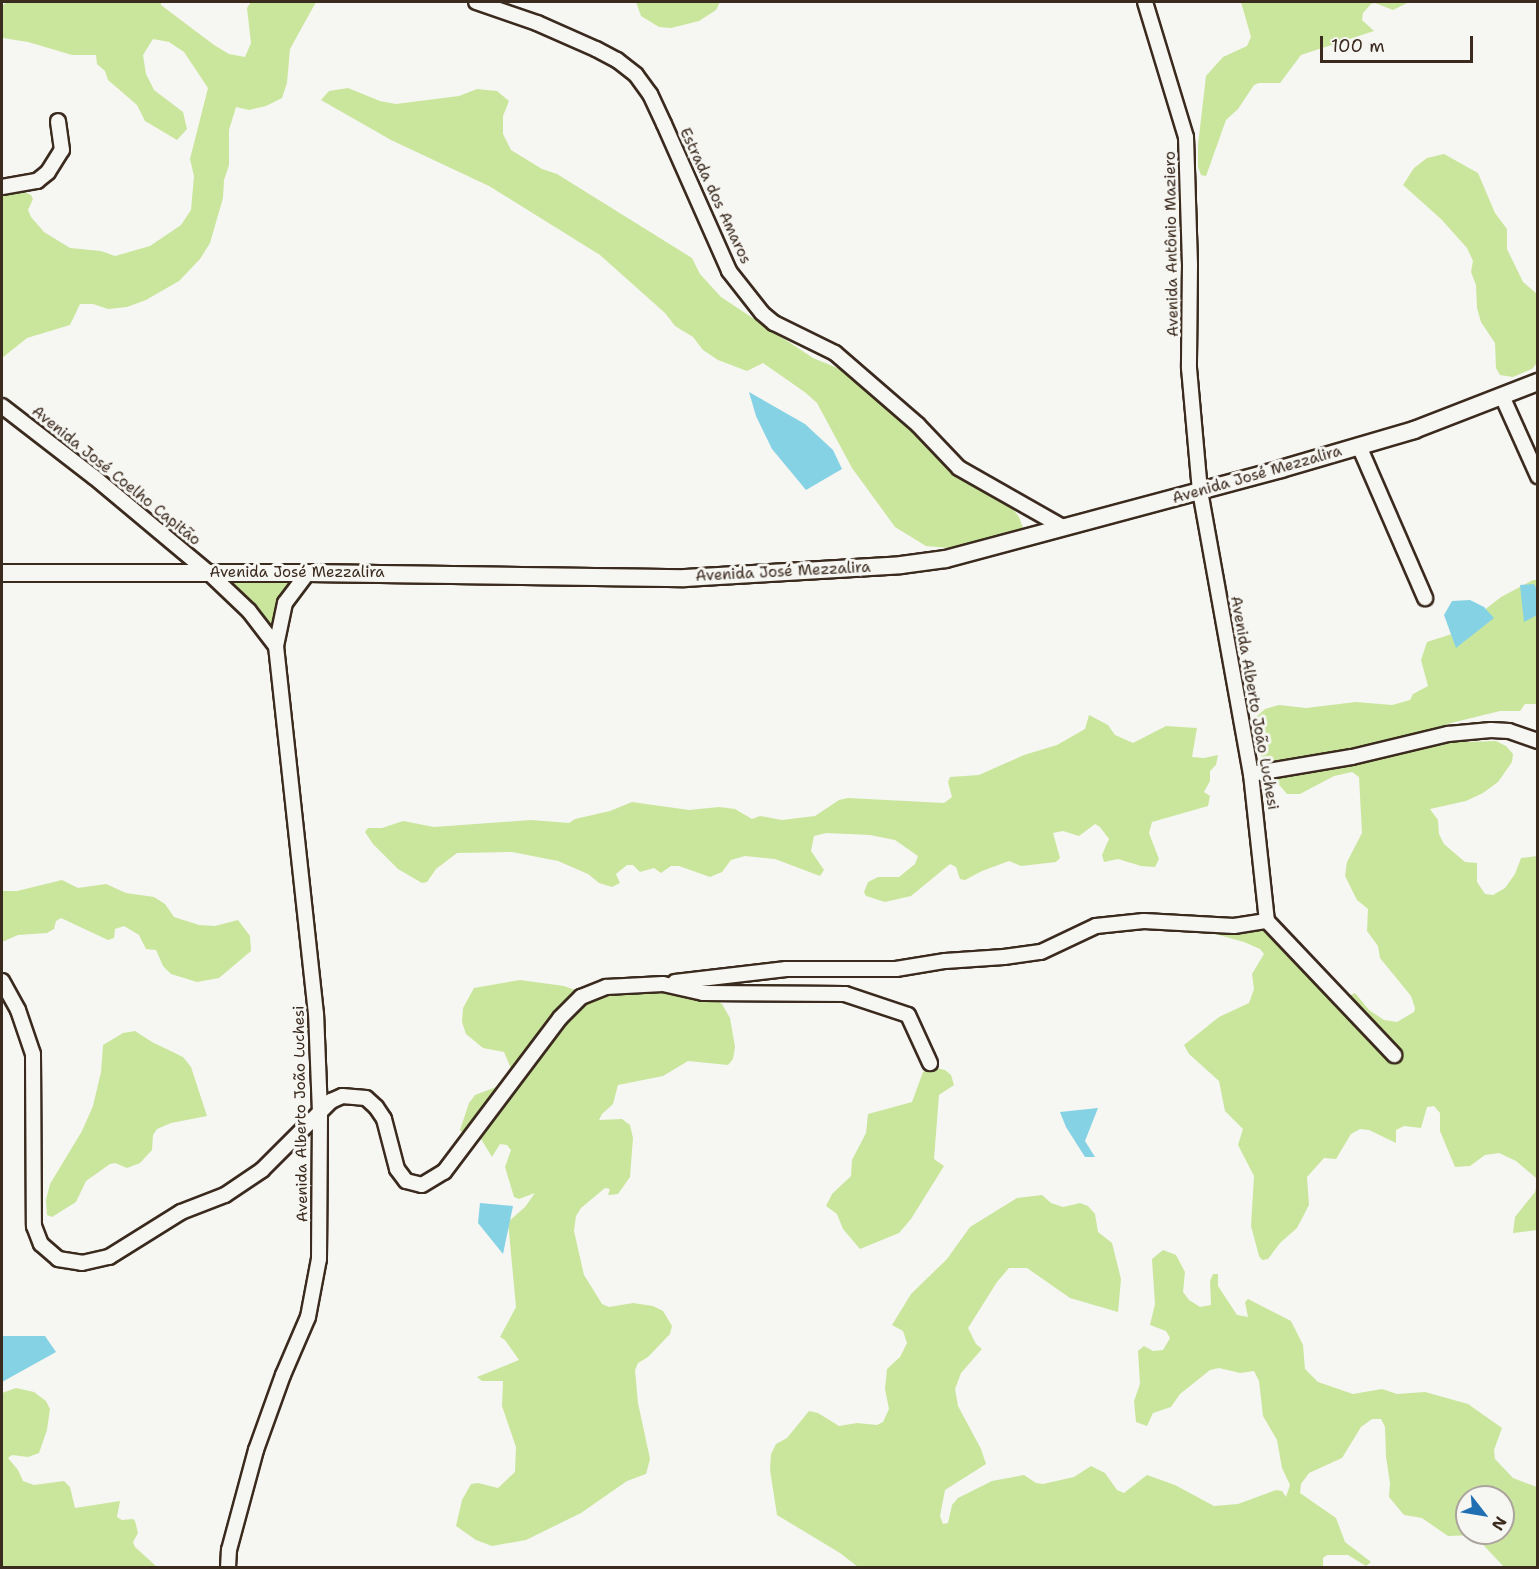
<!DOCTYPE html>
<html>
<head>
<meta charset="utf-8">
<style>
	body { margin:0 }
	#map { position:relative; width:1539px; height:1569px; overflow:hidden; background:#f6f6f2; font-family:"Shantell Sans",sans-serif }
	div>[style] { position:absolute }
	.green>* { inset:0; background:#cae69d }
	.water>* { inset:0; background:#86d2e5 }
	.roads { filter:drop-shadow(2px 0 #3b2a1e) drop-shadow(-2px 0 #3b2a1e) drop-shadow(0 2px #3b2a1e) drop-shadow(0 -2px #3b2a1e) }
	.minor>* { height:14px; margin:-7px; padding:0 7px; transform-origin:7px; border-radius:7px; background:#f6f6f2 }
	.major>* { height:16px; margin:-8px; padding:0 8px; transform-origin:8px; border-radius:8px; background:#f6f6f2 }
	span { translate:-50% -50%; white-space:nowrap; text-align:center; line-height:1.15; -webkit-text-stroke:6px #f6f6f2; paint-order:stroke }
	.street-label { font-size:15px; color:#3b2a1e }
	.frame { position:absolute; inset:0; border:3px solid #3b2a1e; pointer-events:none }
	.north { position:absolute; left:1455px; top:1485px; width:60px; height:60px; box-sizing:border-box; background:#f6f6f2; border:2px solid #aba49d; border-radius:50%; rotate:121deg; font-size:16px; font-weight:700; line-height:24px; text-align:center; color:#3b2a1e }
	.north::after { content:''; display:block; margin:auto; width:21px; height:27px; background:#1f6fb2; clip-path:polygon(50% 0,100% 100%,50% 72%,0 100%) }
	.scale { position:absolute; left:1320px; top:36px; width:153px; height:27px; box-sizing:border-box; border:3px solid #3b2a1e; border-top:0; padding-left:8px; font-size:18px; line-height:21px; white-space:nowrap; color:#3b2a1e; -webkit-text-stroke:4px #f6f6f2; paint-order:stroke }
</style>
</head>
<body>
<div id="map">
	<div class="green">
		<i style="clip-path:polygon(7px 2px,161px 2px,161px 5px,214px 45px,229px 54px,245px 57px,251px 43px,247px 8px,251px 2px,316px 2px,290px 49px,287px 83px,282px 98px,266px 106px,249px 110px,236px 107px,229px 130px,229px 165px,224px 180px,223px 198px,210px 243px,200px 259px,179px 281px,146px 300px,127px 307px,108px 309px,93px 304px,80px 304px,70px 325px,27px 338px,2px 358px,2px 184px,10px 185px,31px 195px,33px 199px,28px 210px,31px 217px,44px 232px,70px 248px,101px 251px,115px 256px,150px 246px,181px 225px,191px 210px,194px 176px,190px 159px,208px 88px,184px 52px,169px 42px,153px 39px,143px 55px,146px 74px,154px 90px,183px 112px,187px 129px,177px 140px,145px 121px,137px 105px,108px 80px,105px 71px,97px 64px,96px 55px,72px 55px,28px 42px,3px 38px,2px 6px)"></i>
		<i style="clip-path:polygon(636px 2px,720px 2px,716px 10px,699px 21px,671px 28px,659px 27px,641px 16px)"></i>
		<i style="clip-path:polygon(1241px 2px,1409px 2px,1393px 10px,1375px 3px,1371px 4px,1363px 13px,1362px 20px,1374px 31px,1301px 55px,1280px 83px,1259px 83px,1254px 85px,1238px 109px,1226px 120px,1206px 176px,1201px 175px,1198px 167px,1198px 145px,1206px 76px,1223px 57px,1247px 46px,1251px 37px)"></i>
		<i style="clip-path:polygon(348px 88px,380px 101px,396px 104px,459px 96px,477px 89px,497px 91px,509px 101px,503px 116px,503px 134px,511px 150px,542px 169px,557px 174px,692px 258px,700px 274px,721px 297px,813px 358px,847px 372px,1009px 504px,1019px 517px,1026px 536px,1016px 551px,997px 547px,960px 549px,926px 546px,895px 527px,852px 468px,817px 403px,806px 393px,763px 363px,747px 371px,718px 360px,703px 350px,693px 337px,675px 326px,665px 313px,600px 255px,489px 186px,391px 140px,321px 100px,329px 91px)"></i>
		<i style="clip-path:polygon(1444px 154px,1478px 173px,1495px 213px,1507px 229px,1507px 249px,1523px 282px,1537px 294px,1537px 363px,1532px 369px,1513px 377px,1500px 375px,1496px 368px,1495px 343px,1481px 322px,1477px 308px,1476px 285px,1471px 272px,1473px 261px,1467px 248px,1441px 219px,1403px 185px,1414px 168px,1427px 158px)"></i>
		<i style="clip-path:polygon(227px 579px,293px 581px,278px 604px,273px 625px)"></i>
		<i style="clip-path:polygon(1533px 580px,1537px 580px,1537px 704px,1525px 704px,1520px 711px,1500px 711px,1447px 724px,1438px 730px,1445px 735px,1465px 742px,1496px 741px,1506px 746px,1513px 754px,1512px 762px,1498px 782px,1483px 793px,1466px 801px,1430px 809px,1438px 820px,1439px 834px,1444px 844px,1465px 862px,1477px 863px,1477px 882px,1485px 894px,1493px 895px,1505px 888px,1515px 874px,1521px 858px,1537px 856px,1537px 1183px,1536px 1178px,1516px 1161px,1499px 1153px,1485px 1155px,1470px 1166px,1455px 1167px,1440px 1131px,1440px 1113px,1434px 1106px,1427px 1107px,1421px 1128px,1404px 1126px,1396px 1130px,1396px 1143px,1369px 1130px,1360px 1129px,1351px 1134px,1336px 1159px,1324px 1158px,1307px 1177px,1309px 1205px,1297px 1228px,1280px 1243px,1268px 1259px,1262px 1260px,1259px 1256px,1251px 1226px,1254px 1176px,1238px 1145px,1243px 1129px,1225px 1111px,1219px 1081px,1189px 1054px,1184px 1045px,1219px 1017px,1249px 1003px,1254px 989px,1252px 974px,1264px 954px,1260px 949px,1244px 942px,1208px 932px,1174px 928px,1260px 928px,1272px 939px,1318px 963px,1328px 972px,1336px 989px,1347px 997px,1355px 993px,1369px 1010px,1384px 1020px,1397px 1022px,1414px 1012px,1415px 1008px,1411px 996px,1380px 958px,1378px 946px,1367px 931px,1368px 909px,1357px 900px,1345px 876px,1347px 862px,1362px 833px,1359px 777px,1352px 772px,1334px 776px,1300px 794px,1287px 794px,1275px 780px,1257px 749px,1253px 731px,1256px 717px,1265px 709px,1279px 705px,1306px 708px,1356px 702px,1392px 705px,1410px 700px,1413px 694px,1428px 686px,1421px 660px,1427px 642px,1455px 633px,1501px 597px)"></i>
		<i style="clip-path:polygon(1089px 715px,1108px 725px,1115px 735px,1133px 743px,1166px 726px,1197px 728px,1192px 757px,1204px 758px,1218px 755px,1216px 765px,1210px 771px,1210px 781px,1204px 792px,1210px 796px,1208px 806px,1152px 822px,1149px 833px,1159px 859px,1155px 867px,1141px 866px,1118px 859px,1104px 862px,1102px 855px,1109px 839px,1100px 827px,1095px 824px,1079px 836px,1063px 831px,1053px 833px,1060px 858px,1056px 862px,1021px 866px,1009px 861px,982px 871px,965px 880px,960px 879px,956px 867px,950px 864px,911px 896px,885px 902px,866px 896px,864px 892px,868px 882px,878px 877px,899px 877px,915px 864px,918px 856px,895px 840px,870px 835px,826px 833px,814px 836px,811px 851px,824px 870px,820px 876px,775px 859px,745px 856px,731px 860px,722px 872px,710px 877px,679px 866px,671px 866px,661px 873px,654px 868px,640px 872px,633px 865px,627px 865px,616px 874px,620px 883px,612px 887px,599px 883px,588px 874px,558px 861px,512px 852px,457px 853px,436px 869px,427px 882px,422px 883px,398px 869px,373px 844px,365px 832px,368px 828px,382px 828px,403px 821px,434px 827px,531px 820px,569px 823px,575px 819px,610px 811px,632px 802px,689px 810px,719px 807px,735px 809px,752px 819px,760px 816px,782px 820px,815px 816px,839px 800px,848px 798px,944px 803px,952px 797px,948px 782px,950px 777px,979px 775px,1024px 755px,1057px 745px,1085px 729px)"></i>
		<i style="clip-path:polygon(62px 880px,78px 888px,106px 884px,126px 893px,154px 897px,165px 904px,174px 917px,199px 925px,215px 926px,238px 920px,250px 936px,251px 951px,219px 978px,197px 982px,171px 974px,163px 966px,156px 950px,146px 949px,139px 935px,124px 926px,115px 929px,114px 938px,108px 940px,61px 918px,56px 921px,54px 929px,47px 933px,18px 935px,2px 942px,2px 891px,17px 891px)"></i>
		<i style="clip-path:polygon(520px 980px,564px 986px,583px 993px,642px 985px,712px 998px,722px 1004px,730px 1018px,735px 1047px,733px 1059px,728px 1065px,688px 1061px,663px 1076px,618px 1085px,613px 1104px,602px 1114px,599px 1120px,622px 1119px,630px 1125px,633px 1138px,630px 1177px,618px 1194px,608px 1195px,610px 1189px,605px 1188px,581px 1208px,576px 1216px,574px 1231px,584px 1275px,602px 1304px,609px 1307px,633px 1303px,653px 1306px,663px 1311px,672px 1326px,670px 1334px,648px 1357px,638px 1363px,635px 1370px,638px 1403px,650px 1459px,646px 1474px,627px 1481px,581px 1513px,526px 1540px,492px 1546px,476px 1540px,456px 1526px,462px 1500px,471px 1484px,478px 1483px,498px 1488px,515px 1472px,516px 1447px,502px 1406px,503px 1381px,482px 1381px,477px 1377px,519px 1360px,505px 1340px,500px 1337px,516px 1307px,508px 1222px,525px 1207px,535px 1193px,519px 1199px,514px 1197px,505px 1167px,511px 1150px,507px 1145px,500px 1144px,492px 1157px,478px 1134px,464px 1134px,460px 1130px,469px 1103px,475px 1095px,520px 1078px,512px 1071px,504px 1052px,483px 1048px,466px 1034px,462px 1022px,463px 1008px,474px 988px)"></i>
		<i style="clip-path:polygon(135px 1031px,152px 1042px,183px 1057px,191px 1067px,207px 1116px,171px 1123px,157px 1129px,153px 1135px,152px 1150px,140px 1163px,127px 1168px,115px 1163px,110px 1164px,86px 1181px,76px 1202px,52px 1217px,47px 1215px,46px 1200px,50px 1184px,82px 1131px,93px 1106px,101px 1072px,103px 1045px,123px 1033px)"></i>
		<i style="clip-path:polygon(932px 1067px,945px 1070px,951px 1075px,954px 1085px,939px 1095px,934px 1159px,944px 1166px,911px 1219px,899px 1233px,860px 1249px,843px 1229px,837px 1214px,826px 1206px,832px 1194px,851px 1176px,852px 1160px,866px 1133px,868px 1114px,912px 1102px,923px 1072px)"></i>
		<i style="clip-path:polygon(1537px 1183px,1537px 1230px,1513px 1233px,1515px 1217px,1535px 1192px)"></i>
		<i style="clip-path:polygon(evenodd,1042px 1195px,1051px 1203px,1063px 1207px,1080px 1203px,1088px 1206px,1095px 1214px,1098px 1232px,1112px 1243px,1121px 1279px,1118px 1312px,1070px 1298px,1027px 1268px,1009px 1268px,997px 1282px,968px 1328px,976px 1344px,982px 1349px,961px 1373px,955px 1389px,958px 1406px,981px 1449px,986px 1464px,945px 1490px,940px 1516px,943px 1524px,948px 1523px,952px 1505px,958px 1498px,992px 1481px,1024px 1475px,1036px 1483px,1043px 1484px,1074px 1477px,1091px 1466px,1105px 1473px,1117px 1490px,1124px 1493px,1147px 1475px,1175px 1485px,1214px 1506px,1238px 1504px,1276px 1490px,1282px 1491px,1286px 1497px,1290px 1485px,1282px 1468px,1277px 1440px,1263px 1416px,1259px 1381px,1254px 1371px,1240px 1373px,1219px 1368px,1210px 1370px,1180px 1394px,1171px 1407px,1153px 1413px,1147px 1426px,1136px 1422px,1134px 1401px,1140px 1384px,1138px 1351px,1144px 1346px,1153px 1351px,1163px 1350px,1170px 1338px,1166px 1331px,1150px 1325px,1155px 1304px,1152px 1259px,1163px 1250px,1176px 1255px,1185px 1272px,1183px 1292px,1189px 1300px,1200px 1307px,1211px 1305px,1210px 1281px,1213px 1274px,1218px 1274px,1218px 1286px,1237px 1315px,1248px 1317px,1245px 1302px,1248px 1299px,1291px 1321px,1303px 1345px,1305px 1369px,1318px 1382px,1353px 1394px,1382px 1389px,1397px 1394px,1425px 1392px,1468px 1404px,1502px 1428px,1494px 1450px,1495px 1459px,1513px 1478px,1537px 1487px,1537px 1567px,1504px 1567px,1474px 1535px,1448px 1536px,1422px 1518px,1404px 1515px,1389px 1497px,1390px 1483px,1386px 1457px,1385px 1427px,1381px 1419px,1372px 1419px,1361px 1427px,1342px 1458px,1309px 1473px,1301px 1484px,1300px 1493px,1336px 1518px,1345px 1542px,1371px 1562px,1366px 1566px,1348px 1555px,1327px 1555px,1323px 1558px,1323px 1568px,858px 1567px,840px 1553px,777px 1515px,770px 1470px,771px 1454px,776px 1444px,787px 1438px,809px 1411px,818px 1413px,839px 1426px,857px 1423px,877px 1425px,883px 1422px,889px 1409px,885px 1389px,887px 1369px,900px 1357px,907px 1343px,903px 1331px,892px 1325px,911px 1294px,947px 1259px,970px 1227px,1017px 1198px,1042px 1195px,1467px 1497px,1503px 1497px,1503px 1533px,1467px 1533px,1467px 1497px)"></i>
		<i style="clip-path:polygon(16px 1388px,34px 1392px,46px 1401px,50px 1409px,47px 1430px,39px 1453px,28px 1457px,12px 1455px,8px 1458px,18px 1470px,23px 1481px,34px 1485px,64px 1481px,70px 1487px,75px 1508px,120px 1501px,117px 1517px,122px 1520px,133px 1519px,135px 1521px,138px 1533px,133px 1542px,135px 1547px,157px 1567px,2px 1567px,2px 1393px)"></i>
	</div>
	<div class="water">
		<i style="clip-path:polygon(749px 392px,805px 424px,833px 450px,842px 469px,806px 490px,772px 449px,756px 416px)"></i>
		<i style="clip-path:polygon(1534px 584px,1537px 590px,1537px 615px,1524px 622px,1520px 585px)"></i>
		<i style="clip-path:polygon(1470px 600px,1484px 607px,1494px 618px,1456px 648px,1444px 615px,1452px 601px)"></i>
		<i style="clip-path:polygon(1098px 1108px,1085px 1141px,1095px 1157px,1085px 1157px,1066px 1127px,1060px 1112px)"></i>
		<i style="clip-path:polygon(480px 1203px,513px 1206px,503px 1254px,478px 1223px)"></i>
		<i style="clip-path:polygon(2px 1336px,45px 1336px,56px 1352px,2px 1382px)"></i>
	</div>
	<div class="roads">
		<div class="minor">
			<i style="left:476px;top:2px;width:65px;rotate:19deg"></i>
			<i style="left:537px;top:23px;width:64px;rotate:23.8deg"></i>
			<i style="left:596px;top:49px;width:24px;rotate:28deg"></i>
			<i style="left:617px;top:60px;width:24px;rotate:38deg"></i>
			<i style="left:636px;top:75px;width:24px;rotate:54deg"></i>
			<i style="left:650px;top:94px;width:33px;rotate:65deg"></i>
			<i style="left:664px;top:124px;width:161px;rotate:66.1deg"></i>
			<i style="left:729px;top:271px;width:53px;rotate:51.8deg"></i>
			<i style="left:762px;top:313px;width:16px;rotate:40deg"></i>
			<i style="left:774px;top:323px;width:68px;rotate:26.2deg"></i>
			<i style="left:835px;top:353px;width:110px;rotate:40.9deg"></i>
			<i style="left:918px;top:425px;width:59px;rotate:46.4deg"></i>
			<i style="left:959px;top:468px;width:120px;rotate:29.6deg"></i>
			<i style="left:1145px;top:2px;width:141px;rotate:73.1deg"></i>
			<i style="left:1186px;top:137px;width:128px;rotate:88.2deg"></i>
			<i style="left:1190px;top:265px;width:103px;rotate:90.6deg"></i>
			<i style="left:1189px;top:368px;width:123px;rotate:84.9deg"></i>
			<i style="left:1200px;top:491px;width:288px;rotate:79.8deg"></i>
			<i style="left:1251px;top:774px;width:148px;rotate:83.8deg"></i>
			<i style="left:2px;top:187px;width:36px;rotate:-10deg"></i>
			<i style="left:37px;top:181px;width:14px;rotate:-39deg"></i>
			<i style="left:48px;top:172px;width:26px;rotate:-58deg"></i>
			<i style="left:62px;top:150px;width:29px;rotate:-98deg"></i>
			<i style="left:1502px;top:396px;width:88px;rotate:65.8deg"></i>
			<i style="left:2px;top:406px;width:116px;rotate:37.7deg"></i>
			<i style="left:94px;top:477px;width:150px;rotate:39.9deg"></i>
			<i style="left:209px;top:573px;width:55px;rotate:43.5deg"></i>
			<i style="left:249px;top:611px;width:44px;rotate:52.4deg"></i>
			<i style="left:1359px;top:446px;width:166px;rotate:66.5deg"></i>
			<i style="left:1251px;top:774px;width:102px;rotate:-9.6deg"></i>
			<i style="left:1352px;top:757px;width:99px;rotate:-13.5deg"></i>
			<i style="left:1448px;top:734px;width:43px;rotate:-5.3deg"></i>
			<i style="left:1491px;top:730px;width:18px;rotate:3deg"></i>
			<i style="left:1509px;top:731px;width:31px;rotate:19deg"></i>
			<i style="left:1267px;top:921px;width:185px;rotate:46.5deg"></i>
			<i style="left:2px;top:981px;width:33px;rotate:61deg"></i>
			<i style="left:18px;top:1010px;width:46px;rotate:71.2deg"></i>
			<i style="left:33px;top:1054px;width:172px;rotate:89.7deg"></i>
			<i style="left:34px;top:1226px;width:19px;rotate:69deg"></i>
			<i style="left:41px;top:1244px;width:23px;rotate:41deg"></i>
			<i style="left:58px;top:1259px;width:24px;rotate:9deg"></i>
			<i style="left:82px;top:1263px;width:28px;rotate:-13deg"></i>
			<i style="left:109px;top:1257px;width:85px;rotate:-32deg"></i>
			<i style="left:181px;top:1212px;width:47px;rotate:-21.1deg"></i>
			<i style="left:225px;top:1195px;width:45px;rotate:-34deg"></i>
			<i style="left:262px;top:1170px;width:98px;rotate:-45deg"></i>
			<i style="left:331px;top:1101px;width:12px;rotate:-24deg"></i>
			<i style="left:342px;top:1096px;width:24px;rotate:5deg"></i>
			<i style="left:366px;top:1098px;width:13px;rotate:42deg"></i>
			<i style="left:376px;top:1107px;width:14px;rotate:56deg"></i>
			<i style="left:384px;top:1119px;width:52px;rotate:75.4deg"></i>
			<i style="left:397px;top:1169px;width:15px;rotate:53deg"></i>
			<i style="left:406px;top:1181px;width:16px;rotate:14deg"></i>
			<i style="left:422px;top:1185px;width:26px;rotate:-31deg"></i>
			<i style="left:444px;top:1172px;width:193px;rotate:-53deg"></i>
			<i style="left:560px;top:1018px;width:30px;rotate:-45deg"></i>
			<i style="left:581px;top:997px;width:27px;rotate:-22deg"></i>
			<i style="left:606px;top:987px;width:57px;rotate:-3deg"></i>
			<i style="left:663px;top:984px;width:41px;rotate:12.7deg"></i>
			<i style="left:703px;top:993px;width:142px;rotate:0.4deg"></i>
			<i style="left:845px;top:994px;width:66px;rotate:18.4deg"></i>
			<i style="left:908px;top:1015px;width:53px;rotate:65.4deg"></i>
			<i style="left:675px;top:982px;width:112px;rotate:-6.7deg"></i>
			<i style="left:786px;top:969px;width:110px"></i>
			<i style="left:896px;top:969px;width:50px;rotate:-9.3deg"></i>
			<i style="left:945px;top:961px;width:59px;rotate:-3.9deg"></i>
			<i style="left:1004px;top:957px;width:37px;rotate:-8deg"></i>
			<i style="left:1041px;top:952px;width:61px;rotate:-25.3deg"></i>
			<i style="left:1096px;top:926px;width:48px;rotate:-5.9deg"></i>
			<i style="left:1144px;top:921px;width:90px;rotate:3.2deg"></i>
			<i style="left:1234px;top:926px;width:33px;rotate:-9deg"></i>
			<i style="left:228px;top:1568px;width:18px;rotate:-87deg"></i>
			<i style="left:229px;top:1550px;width:104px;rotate:-74.9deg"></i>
			<i style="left:256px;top:1450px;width:80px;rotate:-70.2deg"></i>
			<i style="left:283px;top:1375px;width:63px;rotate:-66.7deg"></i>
			<i style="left:308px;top:1317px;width:59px;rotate:-79.3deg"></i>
			<i style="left:319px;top:1259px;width:147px;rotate:-89.6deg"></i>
			<i style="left:320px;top:1112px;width:98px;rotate:-92.3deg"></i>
			<i style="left:316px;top:1014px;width:370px;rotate:-96.2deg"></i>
			<i style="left:276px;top:646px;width:44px;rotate:-78.2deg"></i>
			<i style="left:285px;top:603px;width:38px;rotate:-53deg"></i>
		</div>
		<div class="major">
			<i style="left:2px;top:573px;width:306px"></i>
			<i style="left:308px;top:573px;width:377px;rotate:0.8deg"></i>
			<i style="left:685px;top:578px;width:216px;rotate:-3.4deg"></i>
			<i style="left:901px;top:565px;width:45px;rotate:-7.6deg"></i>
			<i style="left:946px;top:559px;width:347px;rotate:-15deg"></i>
			<i style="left:1281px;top:469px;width:139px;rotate:-16.3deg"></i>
			<i style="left:1414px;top:430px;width:133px;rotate:-21.2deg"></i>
		</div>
	</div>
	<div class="street-label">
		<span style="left:715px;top:196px;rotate:65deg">Estrada dos Amaros</span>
		<span style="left:1172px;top:244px;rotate:-91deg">Avenida Antônio Maziero</span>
		<span style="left:1257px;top:475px;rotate:-16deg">Avenida José Mezzalira</span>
		<span style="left:116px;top:476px;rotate:39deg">Avenida José Coelho Capitão</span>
		<span style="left:783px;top:572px;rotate:-3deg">Avenida José Mezzalira</span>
		<span style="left:297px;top:573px">Avenida José Mezzalira</span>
		<span style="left:1254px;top:703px;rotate:80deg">Avenida Alberto João Luchesi</span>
		<span style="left:301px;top:1114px;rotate:-91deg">Avenida Alberto João Luchesi</span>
	</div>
	<div class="frame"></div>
	<div class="north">N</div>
	<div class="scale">100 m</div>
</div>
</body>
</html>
